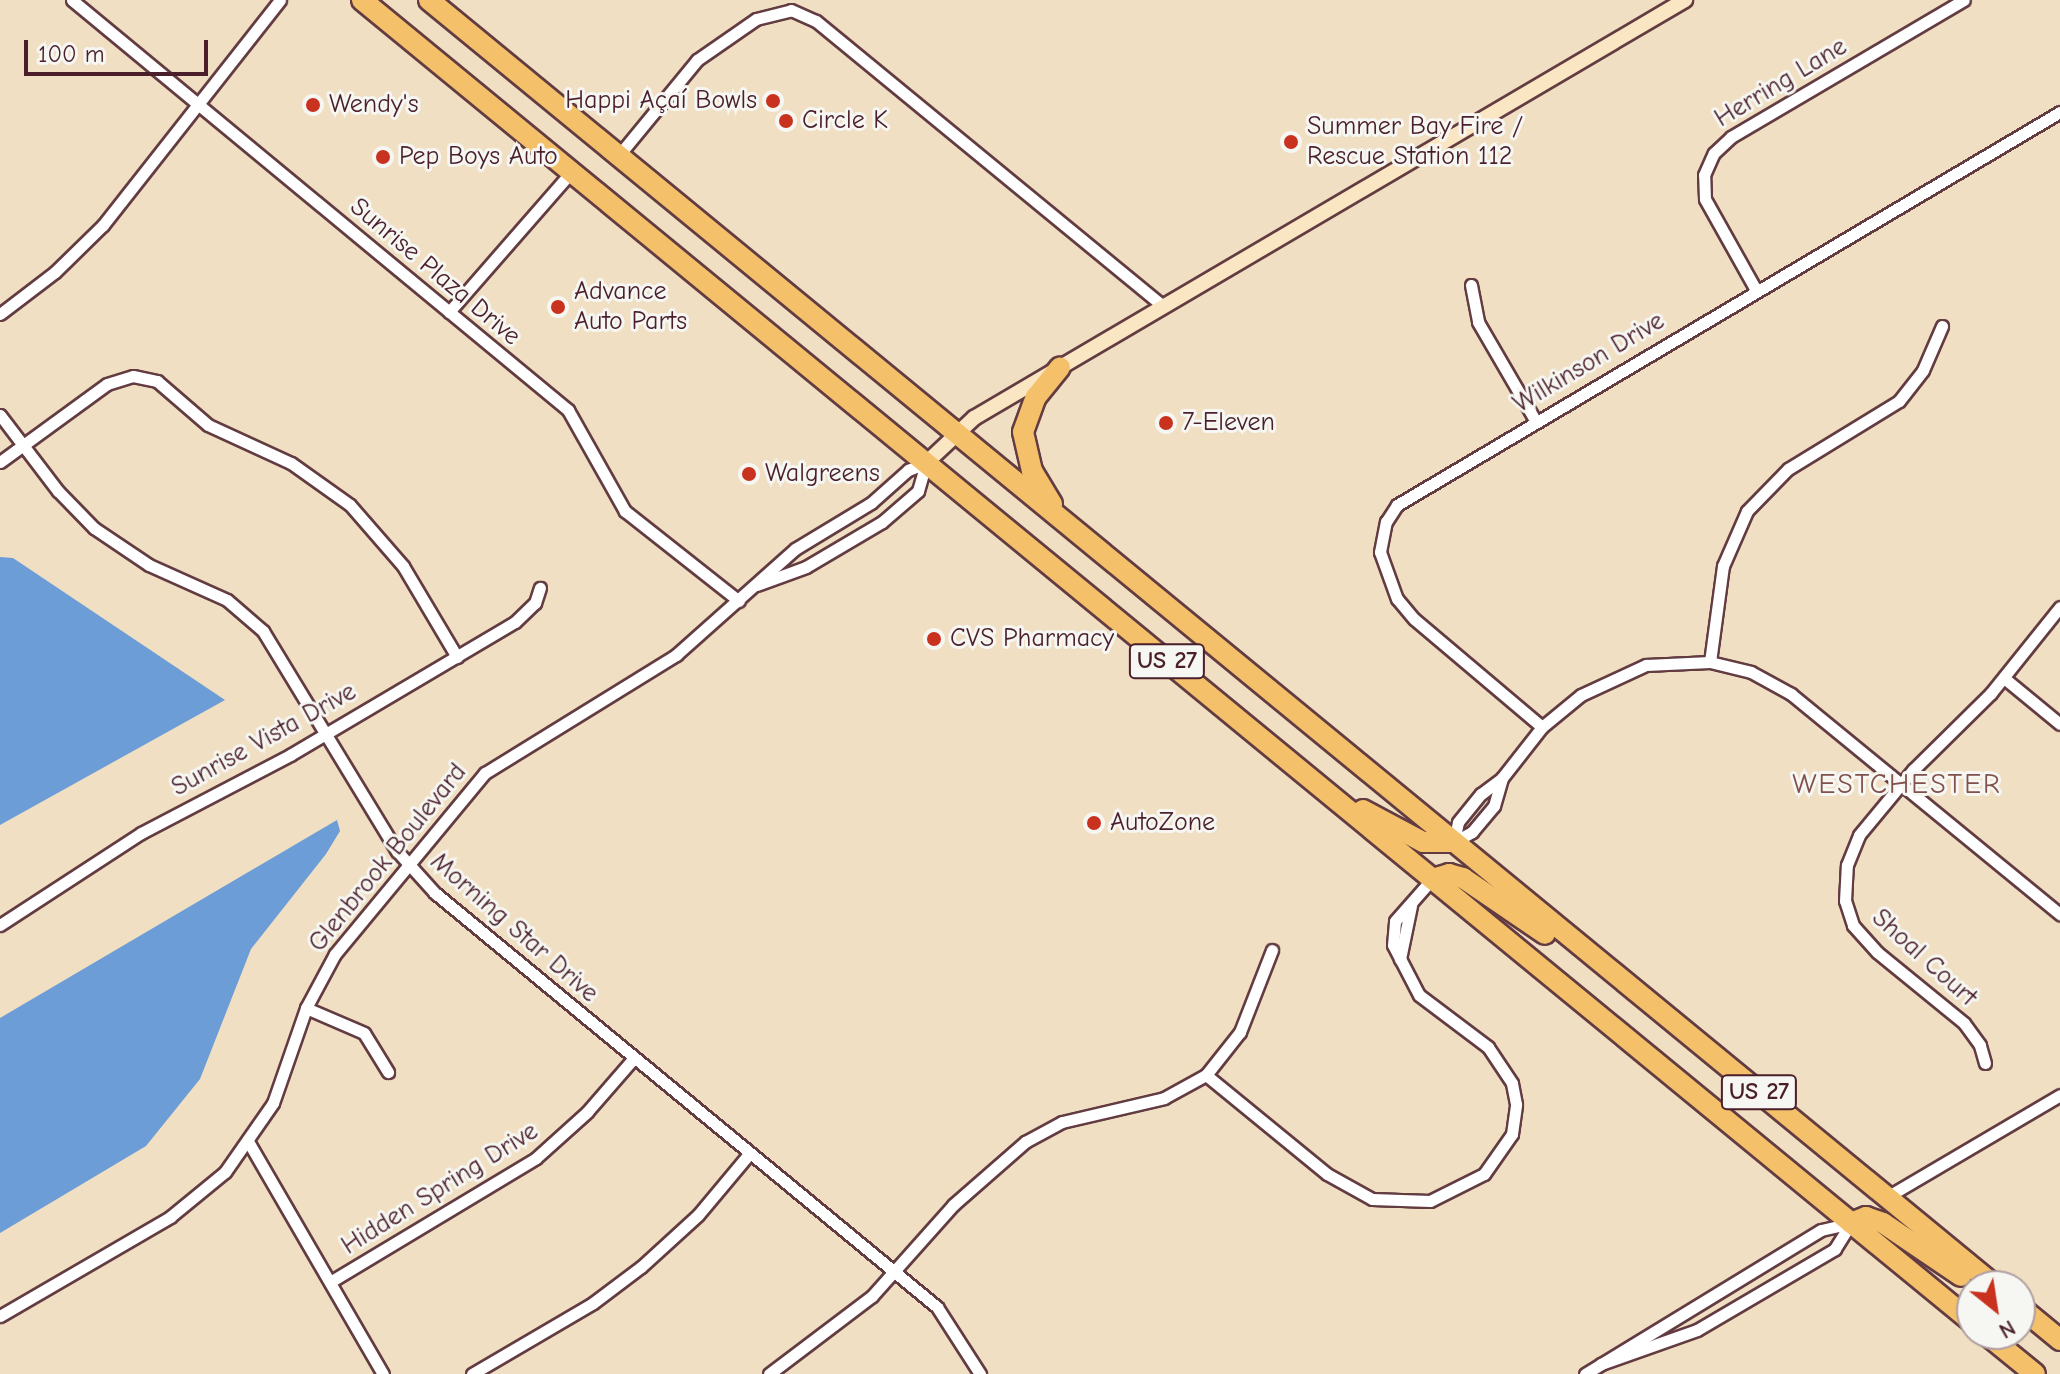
<!DOCTYPE html>
<html>
<head>
<meta charset="utf-8">
<style>
	body { margin:0 }
	#map { position:relative; width:2060px; height:1374px; overflow:hidden; background:#f0dfc2; font-family:"Comic Neue",sans-serif }
	div>[style] { position:absolute }
	.water>* { inset:0; background:#6c9dd6 }
	.roads { filter:drop-shadow(2px 0 #633c42) drop-shadow(-2px 0 #633c42) drop-shadow(0 2px #633c42) drop-shadow(0 -2px #633c42) }
	.street>* { height:11px; margin:-5.5px; padding:0 5.5px; transform-origin:5.5px; border-radius:5.5px; background:#fff }
	.secondary>* { height:14px; margin:-7px; padding:0 7px; transform-origin:7px; border-radius:7px; background:#fbe6c3 }
	.highway>* { height:20px; margin:-10px; padding:0 10px; transform-origin:10px; border-radius:10px; background:#f4c16a }
	.dots>* { width:22px; height:22px; translate:-50% -50%; box-sizing:border-box; border:4px solid #f6f6f2; border-radius:50% }
	span { translate:-50% -50%; white-space:nowrap; text-align:center; line-height:1.15; -webkit-text-stroke:6px #f6f6f2; paint-order:stroke }
	.shield-label span { padding:2px 6px; background:#f6f6f2; border:2px solid; border-radius:6px; -webkit-text-stroke-width:0 }
	.shield-label { font-size:24px; color:#4a1f2b; font-weight:700 }
	.street-label { font-size:26px; color:#4a1f2b }
	.poi-label { font-size:26px; color:#4a1f2b }
	.right { translate:-100% -50%; text-align:right }
	.left { translate:0 -50%; text-align:left }
	.neighbourhood-label { font-size:28px; color:#81504c; letter-spacing:2px }
	.north { position:absolute; left:1956px; top:1270px; width:80px; height:80px; box-sizing:border-box; background:#f6f6f2; border:2px solid #b1a0a2; border-radius:50%; rotate:150deg; font-size:22px; font-weight:700; line-height:32px; text-align:center; color:#4a1f2b }
	.north::after { content:''; display:block; margin:auto; width:28px; height:36px; background:#c8321e; clip-path:polygon(50% 0,100% 100%,50% 72%,0 100%) }
	.scale { position:absolute; left:24px; top:40px; width:184px; height:36px; box-sizing:border-box; border:4px solid #4a1f2b; border-top:0; padding-left:10px; font-size:24px; line-height:28px; white-space:nowrap; color:#4a1f2b; -webkit-text-stroke:6px #f6f6f2; paint-order:stroke }
</style>
</head>
<body>
<div id="map">
	<div class="water">
		<i style="clip-path:polygon(0 557px,13px 558px,225px 700px,0 825px)"></i>
		<i style="clip-path:polygon(337px 820px,340px 831px,326px 854px,251px 949px,200px 1079px,146px 1146px,0 1233px,0 1018px)"></i>
	</div>
	<div class="roads">
		<div class="street">
			<i style="left:72px;top:0;width:644px;rotate:39.58deg"></i>
			<i style="left:568px;top:410px;width:116px;rotate:60.6deg"></i>
			<i style="left:625px;top:511px;width:145px;rotate:38.3deg"></i>
			<i style="left:619px;top:155px;width:123px;rotate:-50.6deg"></i>
			<i style="left:697px;top:60px;width:72px;rotate:-34.8deg"></i>
			<i style="left:756px;top:19px;width:36px;rotate:-14deg"></i>
			<i style="left:791px;top:10px;width:27px;rotate:24deg"></i>
			<i style="left:816px;top:21px;width:449px;rotate:39.4deg"></i>
			<i style="left:1471px;top:285px;width:38px;rotate:79deg"></i>
			<i style="left:1478px;top:322px;width:113px;rotate:59.8deg"></i>
			<i style="left:1756px;top:290px;width:104px;rotate:-119.3deg"></i>
			<i style="left:1705px;top:199px;width:24px;rotate:-92deg"></i>
			<i style="left:1704px;top:175px;width:24px;rotate:-66deg"></i>
			<i style="left:1714px;top:153px;width:23px;rotate:-43deg"></i>
			<i style="left:1731px;top:137px;width:270px;rotate:-30.5deg"></i>
			<i style="left:449px;top:312px;width:186px;rotate:-48.9deg"></i>
			<i style="left:0;top:314px;width:69px;rotate:-37.4deg"></i>
			<i style="left:55px;top:272px;width:67px;rotate:-44.4deg"></i>
			<i style="left:103px;top:225px;width:286px;rotate:-51.8deg"></i>
			<i style="left:0;top:415px;width:96px;rotate:52.7deg"></i>
			<i style="left:58px;top:491px;width:52px;rotate:45.8deg"></i>
			<i style="left:94px;top:528px;width:66px;rotate:33.9deg"></i>
			<i style="left:149px;top:565px;width:85px;rotate:24.2deg"></i>
			<i style="left:227px;top:600px;width:48px;rotate:40.7deg"></i>
			<i style="left:263px;top:631px;width:258px;rotate:58.7deg"></i>
			<i style="left:397px;top:851px;width:57px;rotate:47.9deg"></i>
			<i style="left:435px;top:893px;width:651px;rotate:39.51deg"></i>
			<i style="left:937px;top:1307px;width:80px;rotate:57.3deg"></i>
			<i style="left:0;top:462px;width:132px;rotate:-36.1deg"></i>
			<i style="left:107px;top:384px;width:27px;rotate:-17deg"></i>
			<i style="left:133px;top:376px;width:25px;rotate:12deg"></i>
			<i style="left:157px;top:381px;width:67px;rotate:40.8deg"></i>
			<i style="left:208px;top:425px;width:91px;rotate:24.6deg"></i>
			<i style="left:291px;top:463px;width:72px;rotate:35.4deg"></i>
			<i style="left:350px;top:505px;width:81px;rotate:49deg"></i>
			<i style="left:403px;top:566px;width:106px;rotate:59.3deg"></i>
			<i style="left:1710px;top:662px;width:97px;rotate:-82.3deg"></i>
			<i style="left:1723px;top:566px;width:60px;rotate:-66.4deg"></i>
			<i style="left:1747px;top:511px;width:59px;rotate:-45.7deg"></i>
			<i style="left:1788px;top:469px;width:130px;rotate:-31.5deg"></i>
			<i style="left:1899px;top:401px;width:39px;rotate:-52deg"></i>
			<i style="left:1923px;top:370px;width:48px;rotate:-66.6deg"></i>
			<i style="left:2004px;top:678px;width:72px;rotate:39.4deg"></i>
			<i style="left:1542px;top:727px;width:167px;rotate:-139.8deg"></i>
			<i style="left:1414px;top:619px;width:26px;rotate:-130deg"></i>
			<i style="left:1397px;top:599px;width:50px;rotate:-109.9deg"></i>
			<i style="left:1380px;top:552px;width:31px;rotate:-79deg"></i>
			<i style="left:1386px;top:522px;width:20px;rotate:-57deg"></i>
			<i style="left:1397px;top:505px;width:771px;rotate:-30.66deg"></i>
			<i style="left:1454px;top:841px;width:19px;rotate:-78deg"></i>
			<i style="left:1458px;top:822px;width:36px;rotate:-51deg"></i>
			<i style="left:1481px;top:794px;width:26px;rotate:-37deg"></i>
			<i style="left:1502px;top:778px;width:65px;rotate:-51.9deg"></i>
			<i style="left:1542px;top:727px;width:50px;rotate:-39.4deg"></i>
			<i style="left:1581px;top:695px;width:72px;rotate:-24.8deg"></i>
			<i style="left:1646px;top:665px;width:64px;rotate:-2.7deg"></i>
			<i style="left:1710px;top:662px;width:42px;rotate:13.7deg"></i>
			<i style="left:1751px;top:672px;width:46px;rotate:28.8deg"></i>
			<i style="left:1791px;top:694px;width:348px;rotate:39.3deg"></i>
			<i style="left:1454px;top:842px;width:21px;rotate:-29deg"></i>
			<i style="left:1472px;top:832px;width:34px;rotate:-50deg"></i>
			<i style="left:1494px;top:806px;width:29px;rotate:-74deg"></i>
			<i style="left:0;top:925px;width:168px;rotate:-33.1deg"></i>
			<i style="left:141px;top:833px;width:168px;rotate:-27.6deg"></i>
			<i style="left:290px;top:755px;width:261px;rotate:-30.6deg"></i>
			<i style="left:515px;top:622px;width:28px;rotate:-44deg"></i>
			<i style="left:535px;top:603px;width:16px;rotate:-72deg"></i>
			<i style="left:1400px;top:959px;width:54px;rotate:-78.3deg"></i>
			<i style="left:306px;top:1008px;width:63px;rotate:23.3deg"></i>
			<i style="left:364px;top:1033px;width:46px;rotate:58.4deg"></i>
			<i style="left:1985px;top:1063px;width:19px;rotate:-106deg"></i>
			<i style="left:1980px;top:1045px;width:27px;rotate:-126deg"></i>
			<i style="left:1964px;top:1023px;width:112px;rotate:-140.8deg"></i>
			<i style="left:1877px;top:952px;width:36px;rotate:-132deg"></i>
			<i style="left:1853px;top:925px;width:25px;rotate:-108deg"></i>
			<i style="left:1845px;top:901px;width:36px;rotate:-87deg"></i>
			<i style="left:1847px;top:865px;width:32px;rotate:-68deg"></i>
			<i style="left:1859px;top:835px;width:85px;rotate:-50.3deg"></i>
			<i style="left:1913px;top:770px;width:110px;rotate:-44.6deg"></i>
			<i style="left:1991px;top:693px;width:110px;rotate:-51.3deg"></i>
			<i style="left:1206px;top:1075px;width:156px;rotate:39.3deg"></i>
			<i style="left:1327px;top:1174px;width:51px;rotate:29.1deg"></i>
			<i style="left:1372px;top:1199px;width:58px;rotate:2deg"></i>
			<i style="left:1430px;top:1201px;width:60px;rotate:-26.6deg"></i>
			<i style="left:1484px;top:1174px;width:49px;rotate:-55deg"></i>
			<i style="left:1512px;top:1134px;width:30px;rotate:-82deg"></i>
			<i style="left:1516px;top:1104px;width:21px;rotate:-101deg"></i>
			<i style="left:1512px;top:1083px;width:43px;rotate:-123.7deg"></i>
			<i style="left:1488px;top:1047px;width:86px;rotate:-143deg"></i>
			<i style="left:1419px;top:995px;width:56px;rotate:-117.5deg"></i>
			<i style="left:1393px;top:945px;width:24px;rotate:-85deg"></i>
			<i style="left:1395px;top:921px;width:56px;rotate:-48.6deg"></i>
			<i style="left:249px;top:1143px;width:267px;rotate:59.9deg"></i>
			<i style="left:1887px;top:1197px;width:201px;rotate:-30.5deg"></i>
			<i style="left:330px;top:1282px;width:240px;rotate:-31deg"></i>
			<i style="left:536px;top:1158px;width:69px;rotate:-42deg"></i>
			<i style="left:587px;top:1112px;width:72px;rotate:-49deg"></i>
			<i style="left:0;top:1316px;width:197px;rotate:-30.2deg"></i>
			<i style="left:170px;top:1217px;width:71px;rotate:-39.3deg"></i>
			<i style="left:225px;top:1172px;width:84px;rotate:-55.2deg"></i>
			<i style="left:273px;top:1103px;width:101px;rotate:-70.8deg"></i>
			<i style="left:306px;top:1008px;width:61px;rotate:-61.8deg"></i>
			<i style="left:335px;top:954px;width:235px;rotate:-50.4deg"></i>
			<i style="left:485px;top:773px;width:225px;rotate:-31.7deg"></i>
			<i style="left:676px;top:655px;width:159px;rotate:-41.7deg"></i>
			<i style="left:795px;top:549px;width:89px;rotate:-31.2deg"></i>
			<i style="left:871px;top:503px;width:50px;rotate:-41.7deg"></i>
			<i style="left:908px;top:470px;width:19px;rotate:-21deg"></i>
			<i style="left:926px;top:463px;width:29px;rotate:106deg"></i>
			<i style="left:918px;top:491px;width:48px;rotate:139.3deg"></i>
			<i style="left:882px;top:522px;width:88px;rotate:149.4deg"></i>
			<i style="left:806px;top:567px;width:52px;rotate:159.8deg"></i>
			<i style="left:472px;top:1374px;width:140px;rotate:-30.4deg"></i>
			<i style="left:593px;top:1303px;width:60px;rotate:-36.9deg"></i>
			<i style="left:641px;top:1267px;width:77px;rotate:-42.4deg"></i>
			<i style="left:698px;top:1215px;width:80px;rotate:-50.1deg"></i>
			<i style="left:769px;top:1374px;width:129px;rotate:-37.1deg"></i>
			<i style="left:872px;top:1296px;width:122px;rotate:-48.3deg"></i>
			<i style="left:953px;top:1205px;width:96px;rotate:-41.2deg"></i>
			<i style="left:1025px;top:1142px;width:42px;rotate:-28.4deg"></i>
			<i style="left:1062px;top:1122px;width:105px;rotate:-13.2deg"></i>
			<i style="left:1164px;top:1098px;width:48px;rotate:-28.7deg"></i>
			<i style="left:1206px;top:1075px;width:55px;rotate:-51.7deg"></i>
			<i style="left:1240px;top:1032px;width:88px;rotate:-68.7deg"></i>
			<i style="left:1585px;top:1374px;width:276px;rotate:-31.4deg"></i>
			<i style="left:1821px;top:1230px;width:31px;rotate:-13deg"></i>
			<i style="left:1851px;top:1223px;width:31px;rotate:122deg"></i>
			<i style="left:1835px;top:1249px;width:160px;rotate:149.6deg"></i>
			<i style="left:1697px;top:1330px;width:102px;rotate:160.5deg"></i>
		</div>
		<div class="secondary">
			<i style="left:926px;top:463px;width:66px;rotate:-43.2deg"></i>
			<i style="left:974px;top:418px;width:825px;rotate:-30.45deg"></i>
		</div>
		<div class="highway">
			<i style="left:362px;top:0;width:2083px;rotate:39.39deg"></i>
			<i style="left:429px;top:0;width:2026px;rotate:39.39deg"></i>
			<i style="left:1052px;top:504px;width:39px;rotate:-121deg"></i>
			<i style="left:1032px;top:471px;width:40px;rotate:-103deg"></i>
			<i style="left:1023px;top:432px;width:37px;rotate:-70deg"></i>
			<i style="left:1036px;top:397px;width:38px;rotate:-51deg"></i>
			<i style="left:1363px;top:810px;width:68px;rotate:28.1deg"></i>
			<i style="left:1423px;top:842px;width:31px"></i>
			<i style="left:1432px;top:879px;width:18px;rotate:-16deg"></i>
			<i style="left:1449px;top:874px;width:15px;rotate:16deg"></i>
			<i style="left:1463px;top:878px;width:99px;rotate:34.3deg"></i>
			<i style="left:1851px;top:1223px;width:16px;rotate:-22deg"></i>
			<i style="left:1866px;top:1217px;width:18px;rotate:19deg"></i>
			<i style="left:1883px;top:1223px;width:94px;rotate:34.2deg"></i>
			<i style="left:2020px;top:1307px;width:52px;rotate:39.5deg"></i>
			<i style="left:1986px;top:1334px;width:63px;rotate:39.2deg"></i>
		</div>
	</div>
	<div class="dots">
		<i style="left:773px;top:101px;background:#c8321e"></i>
		<i style="left:313px;top:105px;background:#c8321e"></i>
		<i style="left:786px;top:121px;background:#c8321e"></i>
		<i style="left:1291px;top:142px;background:#c8321e"></i>
		<i style="left:383px;top:157px;background:#c8321e"></i>
		<i style="left:558px;top:307px;background:#c8321e"></i>
		<i style="left:1166px;top:423px;background:#c8321e"></i>
		<i style="left:749px;top:474px;background:#c8321e"></i>
		<i style="left:934px;top:639px;background:#c8321e"></i>
		<i style="left:1094px;top:823px;background:#c8321e"></i>
	</div>
	<div class="shield-label">
		<span style="left:1167px;top:661px">US 27</span>
		<span style="left:1759px;top:1092px">US 27</span>
	</div>
	<div class="street-label">
		<span style="left:1781px;top:83px;rotate:-31deg">Herring Lane</span>
		<span style="left:435px;top:272px;rotate:40deg">Sunrise Plaza Drive</span>
		<span style="left:1589px;top:363px;rotate:-31deg">Wilkinson Drive</span>
		<span style="left:264px;top:740px;rotate:-29deg">Sunrise Vista Drive</span>
		<span style="left:388px;top:858px;rotate:-51deg">Glenbrook Boulevard</span>
		<span style="left:514px;top:928px;rotate:41deg">Morning Star Drive</span>
		<span style="left:1924px;top:958px;rotate:42deg">Shoal Court</span>
		<span style="left:440px;top:1189px;rotate:-32deg">Hidden Spring Drive</span>
	</div>
	<div class="poi-label">
		<span class="right" style="left:757px;top:101px">Happi Açaí Bowls</span>
		<span class="left" style="left:329px;top:105px">Wendy's</span>
		<span class="left" style="left:802px;top:121px">Circle K</span>
		<span class="left" style="left:1307px;top:142px">Summer Bay Fire /<br>Rescue Station 112</span>
		<span class="left" style="left:399px;top:157px">Pep Boys Auto</span>
		<span class="left" style="left:574px;top:307px">Advance<br>Auto Parts</span>
		<span class="left" style="left:1182px;top:423px">7-Eleven</span>
		<span class="left" style="left:765px;top:474px">Walgreens</span>
		<span class="left" style="left:950px;top:639px">CVS Pharmacy</span>
		<span class="left" style="left:1110px;top:823px">AutoZone</span>
	</div>
	<div class="neighbourhood-label">
		<span style="left:1897px;top:784px">WESTCHESTER</span>
	</div>
	<div class="north">N</div>
	<div class="scale">100 m</div>
</div>
</body>
</html>
